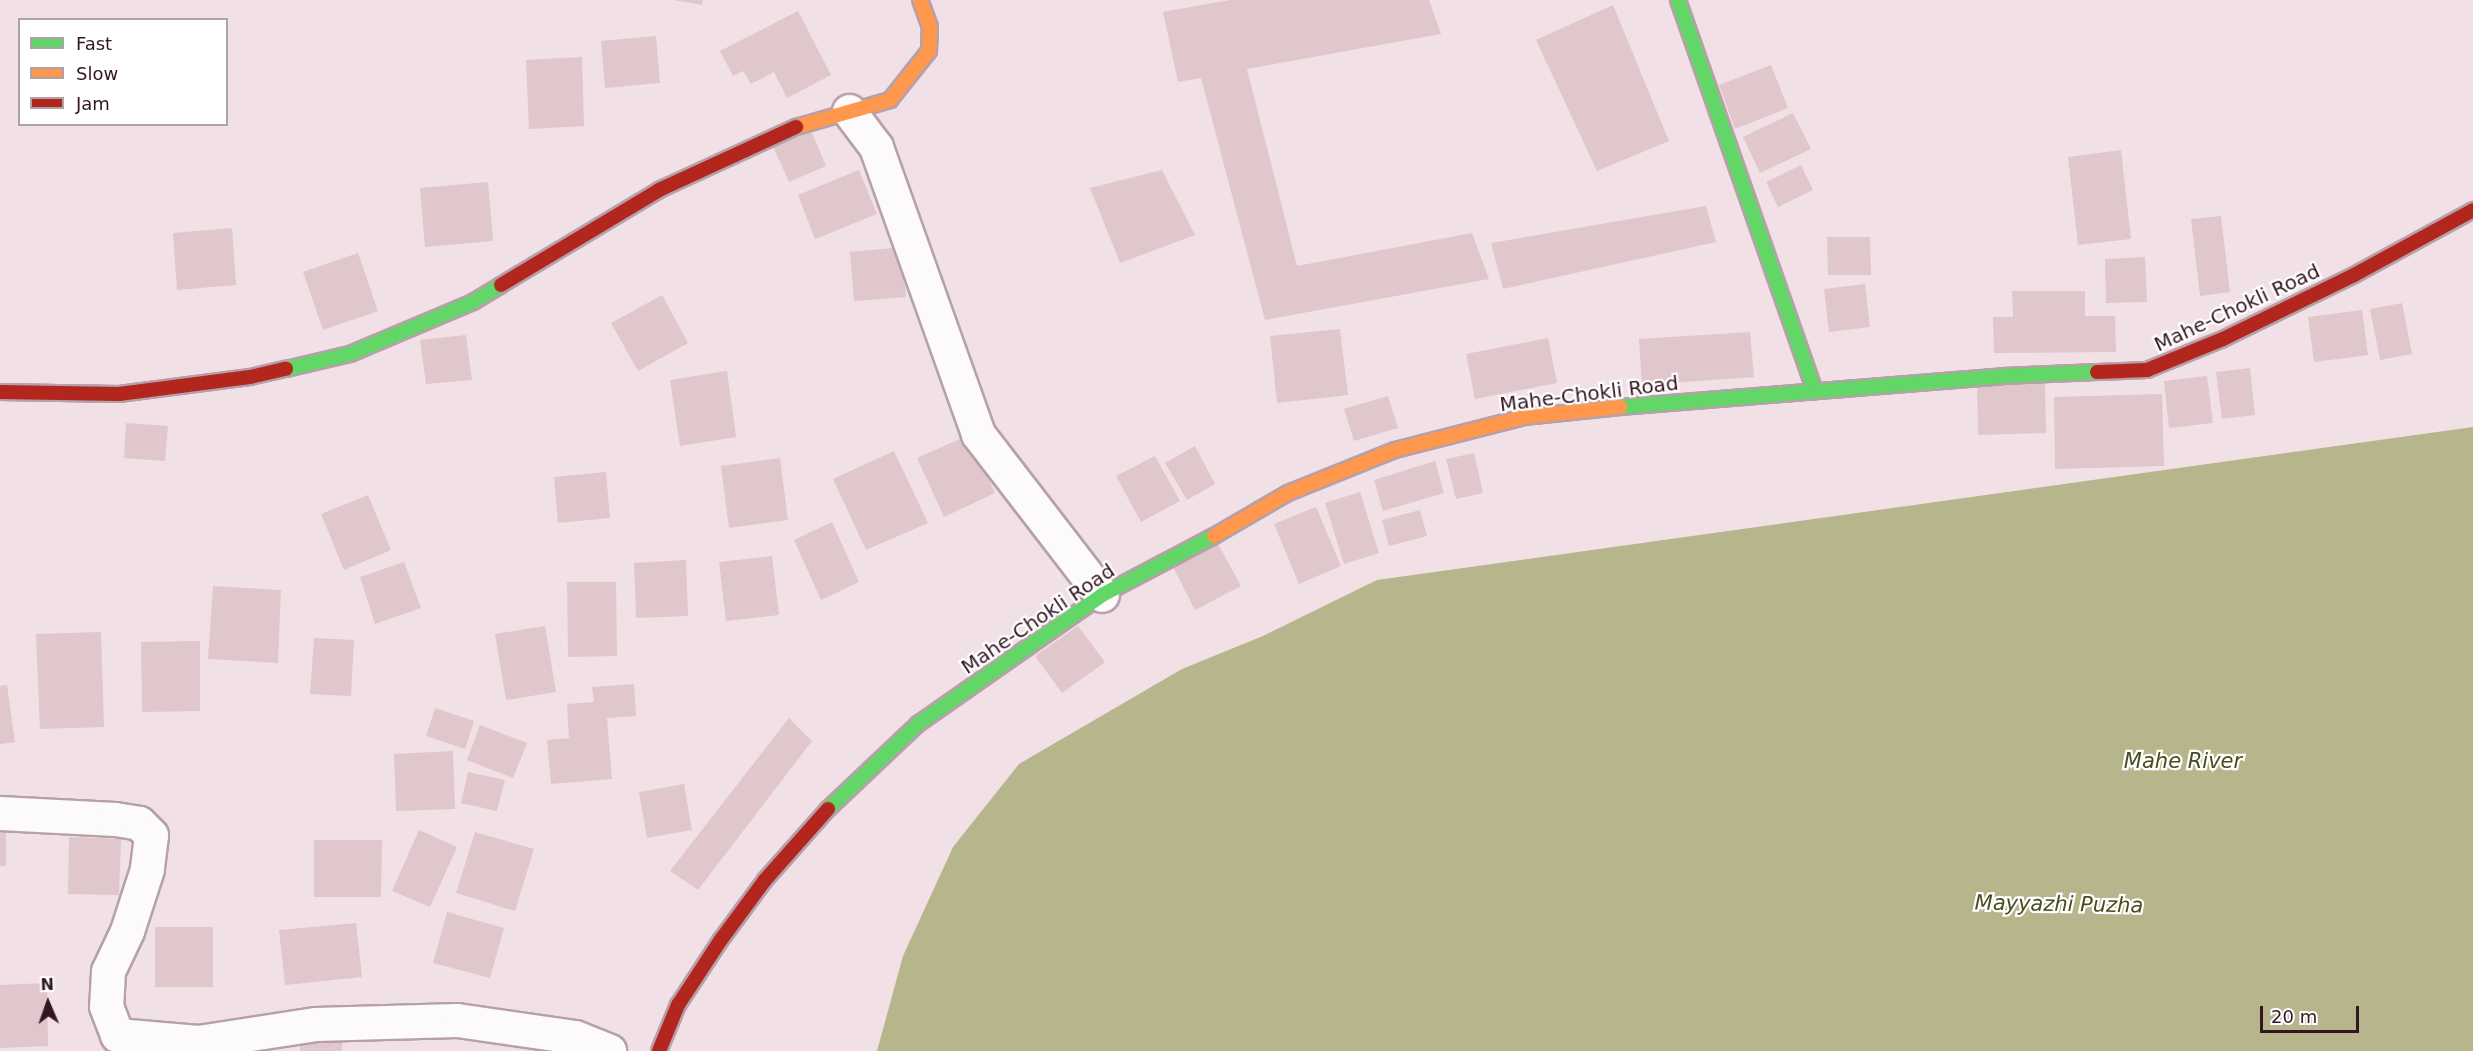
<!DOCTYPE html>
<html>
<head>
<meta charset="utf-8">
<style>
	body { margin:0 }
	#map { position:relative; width:2473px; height:1051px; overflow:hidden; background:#f2e0e7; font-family:"DejaVu Sans",sans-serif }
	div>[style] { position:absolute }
	.water>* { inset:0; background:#b6b58b }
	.building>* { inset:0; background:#dfc7cc }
	.roads { filter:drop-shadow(2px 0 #b6a0a9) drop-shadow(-2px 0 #b6a0a9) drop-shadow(0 2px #b6a0a9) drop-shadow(0 -2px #b6a0a9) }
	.street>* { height:33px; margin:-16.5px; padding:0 16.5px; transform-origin:16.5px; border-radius:16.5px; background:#fdfafb }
	.fast>* { height:14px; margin:-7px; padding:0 7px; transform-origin:7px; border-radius:7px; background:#63d668 }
	.slow>* { height:14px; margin:-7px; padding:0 7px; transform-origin:7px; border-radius:7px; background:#ff974d }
	.jam>* { height:14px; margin:-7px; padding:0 7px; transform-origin:7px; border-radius:7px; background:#b3261e }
	span { translate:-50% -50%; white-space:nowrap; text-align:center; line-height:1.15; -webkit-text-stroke:4.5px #fff; paint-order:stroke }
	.street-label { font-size:20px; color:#321622 }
	.water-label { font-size:21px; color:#494d1d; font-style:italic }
	.legend { position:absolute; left:18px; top:18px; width:210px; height:108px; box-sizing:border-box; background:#fff; border:2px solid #ada2a7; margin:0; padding:8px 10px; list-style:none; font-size:18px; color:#321622 }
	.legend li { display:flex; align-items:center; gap:12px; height:30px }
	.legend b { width:30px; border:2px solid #ada2a7 }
	.north { position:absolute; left:18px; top:973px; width:60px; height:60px; -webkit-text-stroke:4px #fff; paint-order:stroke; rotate:358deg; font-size:16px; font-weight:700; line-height:24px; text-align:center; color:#321622 }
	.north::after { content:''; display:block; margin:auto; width:21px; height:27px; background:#321622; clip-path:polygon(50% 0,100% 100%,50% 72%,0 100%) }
	.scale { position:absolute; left:2260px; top:1006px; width:99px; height:27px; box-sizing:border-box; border:3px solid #321622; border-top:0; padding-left:8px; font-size:18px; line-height:21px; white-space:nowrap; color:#321622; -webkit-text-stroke:4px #fff; paint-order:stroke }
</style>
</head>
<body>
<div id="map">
	<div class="water">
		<i style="clip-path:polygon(2473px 427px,2473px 1051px,877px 1051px,903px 956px,953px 847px,1019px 764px,1182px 669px,1263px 636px,1377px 580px)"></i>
	</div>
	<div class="building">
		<i style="clip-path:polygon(674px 0,703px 0,702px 5px)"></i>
		<i style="clip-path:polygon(1230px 0,1429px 0,1441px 34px,1247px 69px,1297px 266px,1472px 233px,1489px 279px,1265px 320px,1201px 78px,1178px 82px,1163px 12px)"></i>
		<i style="clip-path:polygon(1613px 5px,1669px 141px,1597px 171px,1536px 40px)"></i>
		<i style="clip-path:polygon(798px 11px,831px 75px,787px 98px,774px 72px,751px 84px,743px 71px,733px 76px,720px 51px)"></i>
		<i style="clip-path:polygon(656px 36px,660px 83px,605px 88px,601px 41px)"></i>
		<i style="clip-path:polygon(582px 57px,584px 126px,529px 129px,526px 60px)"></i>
		<i style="clip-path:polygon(1771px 65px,1788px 108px,1735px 129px,1719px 85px)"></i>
		<i style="clip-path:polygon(1793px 113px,1811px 149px,1760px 173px,1743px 137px)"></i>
		<i style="clip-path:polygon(809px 126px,826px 166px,789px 182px,771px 142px)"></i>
		<i style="clip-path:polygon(2121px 150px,2131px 239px,2078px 245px,2068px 157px)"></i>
		<i style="clip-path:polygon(1801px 165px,1813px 190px,1778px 207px,1766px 182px)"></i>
		<i style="clip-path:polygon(859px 170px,877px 214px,815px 239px,798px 195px)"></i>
		<i style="clip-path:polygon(1162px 170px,1195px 235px,1120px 263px,1090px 188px)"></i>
		<i style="clip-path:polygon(488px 182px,493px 241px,425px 247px,420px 188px)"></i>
		<i style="clip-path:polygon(1706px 206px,1716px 242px,1503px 289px,1491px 243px)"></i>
		<i style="clip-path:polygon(2221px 216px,2230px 292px,2200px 296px,2191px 219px)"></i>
		<i style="clip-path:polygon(232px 228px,236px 285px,177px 290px,173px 233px)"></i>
		<i style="clip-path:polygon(1827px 237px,1870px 237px,1871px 275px,1828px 275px)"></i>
		<i style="clip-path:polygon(902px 247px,906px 297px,854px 301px,850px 252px)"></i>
		<i style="clip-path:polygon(358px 253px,378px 311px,323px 330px,303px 272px)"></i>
		<i style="clip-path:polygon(2145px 257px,2147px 302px,2106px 303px,2105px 259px)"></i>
		<i style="clip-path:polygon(1865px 284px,1870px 327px,1829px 332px,1824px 289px)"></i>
		<i style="clip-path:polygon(2012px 291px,2085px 291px,2085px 316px,2115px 316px,2116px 352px,1994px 353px,1993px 317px,2013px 317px)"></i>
		<i style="clip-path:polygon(662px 295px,688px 343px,638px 371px,611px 323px)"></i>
		<i style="clip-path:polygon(2402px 303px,2412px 354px,2380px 360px,2370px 309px)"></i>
		<i style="clip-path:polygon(2362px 310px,2368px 355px,2314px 362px,2308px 317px)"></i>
		<i style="clip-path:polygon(1340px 329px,1348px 395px,1277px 403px,1270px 336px)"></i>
		<i style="clip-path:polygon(1750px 332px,1754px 377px,1642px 385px,1639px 339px)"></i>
		<i style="clip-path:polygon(466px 335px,472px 380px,426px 384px,420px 340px)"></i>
		<i style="clip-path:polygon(1548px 338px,1557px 383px,1475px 399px,1466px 354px)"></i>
		<i style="clip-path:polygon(2250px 368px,2255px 415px,2222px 419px,2216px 372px)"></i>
		<i style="clip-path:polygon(727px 371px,736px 437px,680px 446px,670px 380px)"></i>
		<i style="clip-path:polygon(2207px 376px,2213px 423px,2169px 428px,2164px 381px)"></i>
		<i style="clip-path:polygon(2045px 382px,2046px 433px,1978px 435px,1977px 384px)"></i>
		<i style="clip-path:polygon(2162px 394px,2164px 466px,2055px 469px,2054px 397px)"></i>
		<i style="clip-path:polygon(1388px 396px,1398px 428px,1354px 441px,1344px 409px)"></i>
		<i style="clip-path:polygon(126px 423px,168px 426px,165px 461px,124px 458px)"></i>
		<i style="clip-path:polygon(969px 435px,995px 493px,944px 517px,917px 458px)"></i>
		<i style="clip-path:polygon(1195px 446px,1215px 484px,1187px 500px,1165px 463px)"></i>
		<i style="clip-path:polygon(894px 451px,928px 523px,866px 550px,833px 479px)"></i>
		<i style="clip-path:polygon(1474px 453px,1483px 493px,1456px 499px,1446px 459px)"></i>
		<i style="clip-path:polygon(1155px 456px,1180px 501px,1141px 522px,1116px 476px)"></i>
		<i style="clip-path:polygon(780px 458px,788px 520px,729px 528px,721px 466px)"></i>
		<i style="clip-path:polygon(1435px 461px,1444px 493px,1383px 511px,1374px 480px)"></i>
		<i style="clip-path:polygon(606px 472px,610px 518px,558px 523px,554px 477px)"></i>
		<i style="clip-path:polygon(1360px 492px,1379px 553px,1344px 564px,1325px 503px)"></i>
		<i style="clip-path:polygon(368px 495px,391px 550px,344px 570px,321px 514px)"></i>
		<i style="clip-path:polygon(1316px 507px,1341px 566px,1299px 584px,1274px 524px)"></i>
		<i style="clip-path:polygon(1420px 510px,1427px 536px,1389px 546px,1382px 520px)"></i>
		<i style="clip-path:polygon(832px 522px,859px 582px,821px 600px,794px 540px)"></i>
		<i style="clip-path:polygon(1218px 544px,1241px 586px,1195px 610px,1173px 567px)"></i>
		<i style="clip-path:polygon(772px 556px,779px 615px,726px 621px,719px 562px)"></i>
		<i style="clip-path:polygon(686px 560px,688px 616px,636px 618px,634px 563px)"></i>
		<i style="clip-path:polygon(404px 562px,421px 608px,375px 624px,360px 577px)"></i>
		<i style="clip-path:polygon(567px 582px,616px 582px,617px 656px,568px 657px)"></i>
		<i style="clip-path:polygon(213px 586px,281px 590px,278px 663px,208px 659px)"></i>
		<i style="clip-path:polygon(545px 626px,556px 692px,506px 700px,495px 634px)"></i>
		<i style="clip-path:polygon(1078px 626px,1105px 662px,1062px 693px,1035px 656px)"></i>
		<i style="clip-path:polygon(101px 632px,104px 727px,40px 729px,36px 634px)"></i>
		<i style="clip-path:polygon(314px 638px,354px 640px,351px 696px,310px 694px)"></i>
		<i style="clip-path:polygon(200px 641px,200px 711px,142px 712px,141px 642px)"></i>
		<i style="clip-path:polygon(634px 684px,636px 716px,607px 718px,612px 779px,551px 784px,547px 740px,569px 738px,567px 704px,594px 702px,592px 687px)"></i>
		<i style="clip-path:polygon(7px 685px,15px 742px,0 744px,0 686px)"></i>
		<i style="clip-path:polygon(435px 708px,474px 721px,465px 749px,426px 736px)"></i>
		<i style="clip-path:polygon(789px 718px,812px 741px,698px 890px,670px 871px)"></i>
		<i style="clip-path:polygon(480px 725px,527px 743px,513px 778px,467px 760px)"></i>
		<i style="clip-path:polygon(453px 751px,455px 809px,396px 811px,394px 754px)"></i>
		<i style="clip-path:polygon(468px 772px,505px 780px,497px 811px,461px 803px)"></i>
		<i style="clip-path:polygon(684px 784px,692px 830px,647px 838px,639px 792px)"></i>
		<i style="clip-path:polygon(0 824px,6px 824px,6px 866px,0 866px)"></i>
		<i style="clip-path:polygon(419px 830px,457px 847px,430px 907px,392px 891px)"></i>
		<i style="clip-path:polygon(475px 832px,534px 849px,515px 911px,456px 893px)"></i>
		<i style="clip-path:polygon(69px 837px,121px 839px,119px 895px,68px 894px)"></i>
		<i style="clip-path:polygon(314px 840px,382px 840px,381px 897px,314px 897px)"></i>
		<i style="clip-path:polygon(447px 912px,504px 928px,490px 978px,433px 963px)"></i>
		<i style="clip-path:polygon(356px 923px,362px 977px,285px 985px,279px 930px)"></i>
		<i style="clip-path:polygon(155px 927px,213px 927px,213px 987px,155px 987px)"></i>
		<i style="clip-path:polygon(47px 983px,48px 1046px,0 1048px,0 985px)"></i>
		<i style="clip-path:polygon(300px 1030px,342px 1030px,342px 1051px,300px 1051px)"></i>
	</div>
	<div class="roads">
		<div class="street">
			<i style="left:849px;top:111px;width:45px;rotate:53.1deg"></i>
			<i style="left:876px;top:147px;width:305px;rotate:70.4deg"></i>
			<i style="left:978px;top:434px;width:203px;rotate:52.4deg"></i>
			<i style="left:0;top:813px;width:115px;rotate:3deg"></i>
			<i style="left:115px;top:819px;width:24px;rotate:9deg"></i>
			<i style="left:139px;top:823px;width:17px;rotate:45deg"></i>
			<i style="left:151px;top:835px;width:34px;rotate:97deg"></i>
			<i style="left:147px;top:869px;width:65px;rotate:107.9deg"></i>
			<i style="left:127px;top:931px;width:44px;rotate:115.4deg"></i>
			<i style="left:108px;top:971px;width:35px;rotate:93deg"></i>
			<i style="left:106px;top:1006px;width:31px;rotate:69deg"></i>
			<i style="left:117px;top:1035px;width:81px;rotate:4.9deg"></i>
			<i style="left:198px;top:1042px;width:118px;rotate:-8.7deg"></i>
			<i style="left:315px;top:1024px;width:142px;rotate:-1.6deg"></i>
			<i style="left:457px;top:1020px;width:119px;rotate:8.2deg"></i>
			<i style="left:575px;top:1037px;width:37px;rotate:22deg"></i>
		</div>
		<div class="fast">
			<i style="left:1678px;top:0;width:414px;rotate:70.7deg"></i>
			<i style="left:286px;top:369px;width:66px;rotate:-13.2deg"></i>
			<i style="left:350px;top:354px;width:134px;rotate:-22.9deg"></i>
			<i style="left:473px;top:302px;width:33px;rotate:-31deg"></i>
			<i style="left:1620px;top:407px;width:384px;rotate:-4.6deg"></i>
			<i style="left:2003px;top:376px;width:94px;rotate:-2.4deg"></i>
			<i style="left:828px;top:809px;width:124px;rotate:-43.4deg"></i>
			<i style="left:918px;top:724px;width:225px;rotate:-35deg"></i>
			<i style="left:1102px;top:595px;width:127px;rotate:-27.8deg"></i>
		</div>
		<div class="slow">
			<i style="left:796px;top:127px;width:98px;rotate:-16deg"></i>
			<i style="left:890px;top:100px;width:63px;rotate:-51.5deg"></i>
			<i style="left:929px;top:51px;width:24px;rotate:-88deg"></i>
			<i style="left:930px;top:27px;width:29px;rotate:-110deg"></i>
			<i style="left:1214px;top:536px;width:86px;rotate:-30.2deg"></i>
			<i style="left:1288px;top:493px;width:115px;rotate:-21.9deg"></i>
			<i style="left:1395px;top:450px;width:133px;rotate:-14.3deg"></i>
			<i style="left:1524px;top:417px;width:97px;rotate:-5.9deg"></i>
		</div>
		<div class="jam">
			<i style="left:501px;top:285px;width:184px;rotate:-31deg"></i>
			<i style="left:659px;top:190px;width:151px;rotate:-24.7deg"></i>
			<i style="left:2097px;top:372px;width:50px;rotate:-2.3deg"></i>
			<i style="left:2147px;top:370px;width:82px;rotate:-22.2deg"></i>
			<i style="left:2223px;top:339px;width:146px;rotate:-26deg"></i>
			<i style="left:2354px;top:275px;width:136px;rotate:-28.6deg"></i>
			<i style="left:0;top:392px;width:119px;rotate:1deg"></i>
			<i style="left:119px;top:394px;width:132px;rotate:-7.4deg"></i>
			<i style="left:250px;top:377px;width:37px;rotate:-13deg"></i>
			<i style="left:659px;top:1051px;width:50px;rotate:-67.6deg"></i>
			<i style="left:678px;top:1005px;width:77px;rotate:-56.7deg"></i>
			<i style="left:720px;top:941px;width:76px;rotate:-53.6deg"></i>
			<i style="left:765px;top:880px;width:95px;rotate:-48.4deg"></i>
		</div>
	</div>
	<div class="street-label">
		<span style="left:2237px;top:308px;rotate:-25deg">Mahe-Chokli Road</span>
		<span style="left:1589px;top:394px;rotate:-7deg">Mahe-Chokli Road</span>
		<span style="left:1038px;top:619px;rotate:-34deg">Mahe-Chokli Road</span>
	</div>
	<div class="water-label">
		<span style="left:2183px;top:761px">Mahe River</span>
		<span style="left:2059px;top:904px;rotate:1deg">Mayyazhi Puzha</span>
	</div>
	<ul class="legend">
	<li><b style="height:8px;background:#63d668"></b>Fast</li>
	<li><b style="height:8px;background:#ff974d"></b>Slow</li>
	<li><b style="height:8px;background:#b3261e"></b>Jam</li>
	</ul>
	<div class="north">N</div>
	<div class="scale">20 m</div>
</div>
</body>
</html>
